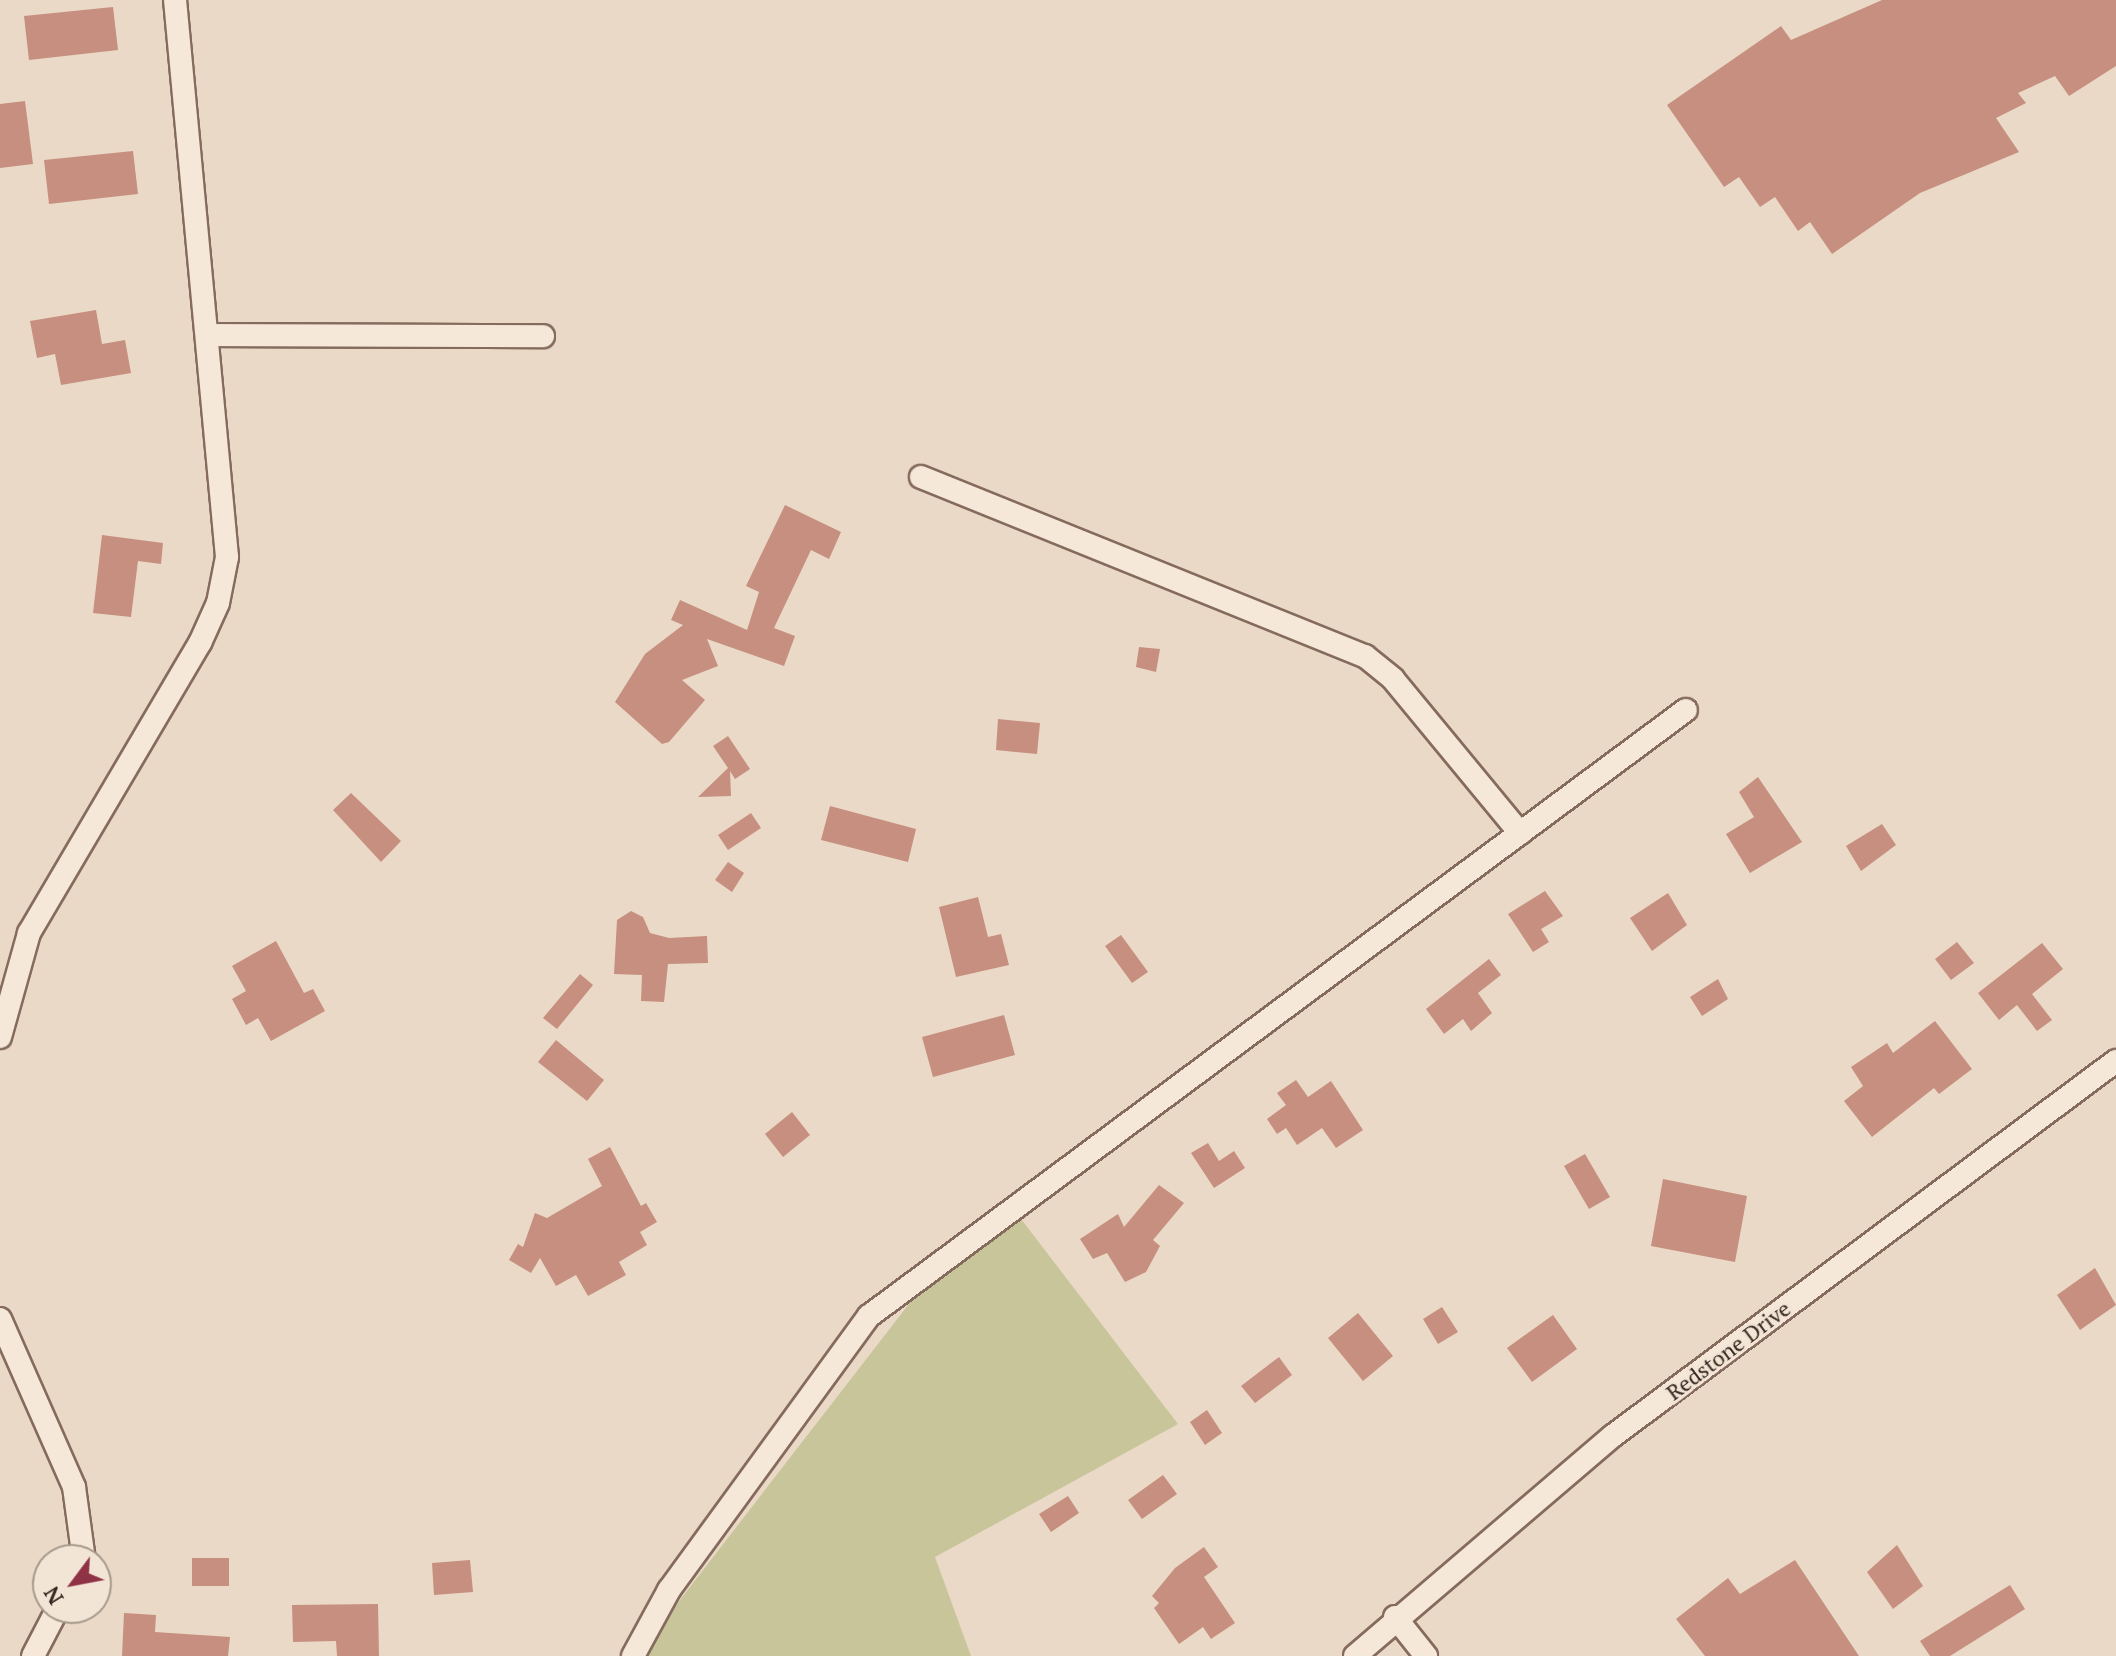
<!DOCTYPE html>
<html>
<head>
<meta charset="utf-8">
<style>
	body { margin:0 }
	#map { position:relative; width:2116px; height:1656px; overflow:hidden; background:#ebd9c7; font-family:"PT Serif",serif }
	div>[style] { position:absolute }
	.green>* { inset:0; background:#c8c59b }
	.building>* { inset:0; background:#c68f7f }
	.roads { filter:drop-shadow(2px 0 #856b5d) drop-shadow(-2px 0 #856b5d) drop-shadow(0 2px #856b5d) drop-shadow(0 -2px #856b5d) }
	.street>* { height:22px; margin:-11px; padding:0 11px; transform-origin:11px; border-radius:11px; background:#f6e8d9 }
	span { translate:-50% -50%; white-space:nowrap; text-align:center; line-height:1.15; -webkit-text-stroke:6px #f3e5d6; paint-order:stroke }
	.street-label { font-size:22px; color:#362720 }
	.north { position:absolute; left:32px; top:1544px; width:80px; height:80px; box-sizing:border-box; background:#f3e5d6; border:2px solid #a7998d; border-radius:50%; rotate:238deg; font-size:22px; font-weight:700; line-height:32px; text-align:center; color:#362720 }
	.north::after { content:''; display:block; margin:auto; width:28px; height:36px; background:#903245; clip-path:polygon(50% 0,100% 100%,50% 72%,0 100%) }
</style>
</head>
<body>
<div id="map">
	<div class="green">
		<i style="clip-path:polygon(1018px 1215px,1178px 1424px,935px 1557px,971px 1656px,646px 1656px,659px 1627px,912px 1300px)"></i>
	</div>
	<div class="building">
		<i style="clip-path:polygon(1882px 0,2116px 0,2116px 66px,2069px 96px,2055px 76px,2018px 93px,2026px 103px,1996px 118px,2019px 152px,1920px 193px,1832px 254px,1810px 222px,1798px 231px,1775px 197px,1760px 207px,1739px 177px,1724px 187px,1667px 105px,1781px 26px,1791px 40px)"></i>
		<i style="clip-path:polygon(113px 7px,118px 50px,29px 60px,24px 16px)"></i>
		<i style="clip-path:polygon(25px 101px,33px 164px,0 168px,0 104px)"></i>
		<i style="clip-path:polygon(133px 151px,138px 194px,49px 204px,44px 160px)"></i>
		<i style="clip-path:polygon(96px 310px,102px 344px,125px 340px,131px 373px,61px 385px,55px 354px,37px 358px,30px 321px)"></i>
		<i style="clip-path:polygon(785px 505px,841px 532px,829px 559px,811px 550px,774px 628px,795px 636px,784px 666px,707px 639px,718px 666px,682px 680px,705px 700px,669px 742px,662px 744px,615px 702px,645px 654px,683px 625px,671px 620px,680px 600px,747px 630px,759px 592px,746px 586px)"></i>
		<i style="clip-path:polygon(102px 535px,163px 543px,161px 564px,138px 561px,131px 617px,93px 613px)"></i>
		<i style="clip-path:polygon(1139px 647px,1160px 649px,1156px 672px,1136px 667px)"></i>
		<i style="clip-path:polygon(998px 719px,1040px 723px,1037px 754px,996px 750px)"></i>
		<i style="clip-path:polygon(728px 736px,750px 769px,735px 779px,730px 771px,731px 796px,698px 797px,728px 768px,713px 746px)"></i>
		<i style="clip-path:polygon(1758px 777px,1802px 842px,1750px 873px,1726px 834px,1754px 817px,1739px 792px)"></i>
		<i style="clip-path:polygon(351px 793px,401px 841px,381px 862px,333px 810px)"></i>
		<i style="clip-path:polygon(830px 806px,916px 829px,908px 862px,821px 840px)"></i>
		<i style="clip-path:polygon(751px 813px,761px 828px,728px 850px,718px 835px)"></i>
		<i style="clip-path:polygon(1882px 824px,1896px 845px,1861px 871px,1846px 846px)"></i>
		<i style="clip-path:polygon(728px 862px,744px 873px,732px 892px,715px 880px)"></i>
		<i style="clip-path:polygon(1545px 891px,1563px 916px,1541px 929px,1549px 942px,1533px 952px,1508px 914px)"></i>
		<i style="clip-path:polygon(1668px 893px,1687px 925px,1652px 951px,1630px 918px)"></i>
		<i style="clip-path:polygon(978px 897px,988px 937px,1001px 934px,1009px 965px,956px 977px,939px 907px)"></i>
		<i style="clip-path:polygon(631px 911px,643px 917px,650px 933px,669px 938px,707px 936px,708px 963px,668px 964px,664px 1002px,641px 1001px,642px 975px,614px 974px,617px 920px)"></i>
		<i style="clip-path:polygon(1121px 935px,1148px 972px,1132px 983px,1105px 946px)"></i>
		<i style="clip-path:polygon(276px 941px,304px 993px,313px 989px,325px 1011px,271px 1041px,258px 1018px,246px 1025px,232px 999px,246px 991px,232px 966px)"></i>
		<i style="clip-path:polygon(1957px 942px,1974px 963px,1951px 980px,1935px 959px)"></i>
		<i style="clip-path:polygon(2042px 943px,2063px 969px,2032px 994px,2052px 1020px,2037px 1031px,2017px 1005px,1999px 1020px,1978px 993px)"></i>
		<i style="clip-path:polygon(1489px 959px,1501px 975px,1478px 993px,1492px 1013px,1471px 1031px,1463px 1019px,1444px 1034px,1426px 1009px)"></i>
		<i style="clip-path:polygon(580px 974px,593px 985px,557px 1029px,543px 1018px)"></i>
		<i style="clip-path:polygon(1718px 979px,1728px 999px,1702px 1016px,1690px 997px)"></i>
		<i style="clip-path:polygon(1004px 1015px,1015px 1055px,933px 1077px,922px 1037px)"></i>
		<i style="clip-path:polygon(1935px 1021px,1972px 1069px,1939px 1094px,1934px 1088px,1872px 1137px,1844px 1101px,1863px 1086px,1851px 1067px,1887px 1043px,1893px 1053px)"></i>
		<i style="clip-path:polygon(556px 1040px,604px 1080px,587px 1101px,538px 1062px)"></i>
		<i style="clip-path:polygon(1296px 1080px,1308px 1097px,1331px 1081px,1363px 1130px,1336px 1148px,1322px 1128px,1297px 1145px,1286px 1128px,1277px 1134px,1267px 1119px,1286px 1105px,1277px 1093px)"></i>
		<i style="clip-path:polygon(792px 1112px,810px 1135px,783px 1157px,765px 1134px)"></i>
		<i style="clip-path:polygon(1208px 1143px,1219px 1161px,1234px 1151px,1245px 1168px,1214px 1188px,1191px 1153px)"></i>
		<i style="clip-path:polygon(610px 1147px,641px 1206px,646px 1203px,657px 1222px,640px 1232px,647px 1245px,619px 1262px,626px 1275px,588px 1296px,576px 1275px,556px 1286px,540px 1258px,531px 1273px,509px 1260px,518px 1244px,523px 1247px,535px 1213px,547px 1218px,602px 1186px,588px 1159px)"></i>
		<i style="clip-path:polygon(1585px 1154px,1610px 1197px,1589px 1209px,1564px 1166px)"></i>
		<i style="clip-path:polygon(1663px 1179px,1747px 1196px,1735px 1262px,1651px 1246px)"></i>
		<i style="clip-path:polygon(1159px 1185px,1184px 1203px,1153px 1240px,1160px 1246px,1146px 1272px,1125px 1282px,1107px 1253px,1093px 1259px,1080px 1239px,1118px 1214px,1124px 1227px)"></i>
		<i style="clip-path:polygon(2095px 1268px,2116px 1305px,2080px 1330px,2057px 1295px)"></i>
		<i style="clip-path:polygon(1442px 1307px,1458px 1332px,1438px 1344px,1423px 1319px)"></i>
		<i style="clip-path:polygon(1358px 1313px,1393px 1356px,1363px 1381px,1328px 1338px)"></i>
		<i style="clip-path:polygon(1553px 1315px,1577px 1349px,1532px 1382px,1507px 1348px)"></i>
		<i style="clip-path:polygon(1279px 1357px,1292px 1375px,1255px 1403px,1241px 1386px)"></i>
		<i style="clip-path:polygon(1207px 1410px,1222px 1433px,1205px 1445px,1190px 1422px)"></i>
		<i style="clip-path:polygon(1163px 1475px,1177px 1494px,1142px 1519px,1128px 1500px)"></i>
		<i style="clip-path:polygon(1068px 1496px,1079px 1513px,1051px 1532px,1039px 1514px)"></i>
		<i style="clip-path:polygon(1897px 1545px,1923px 1586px,1893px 1609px,1867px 1572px)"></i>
		<i style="clip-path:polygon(1204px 1547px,1218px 1567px,1204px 1577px,1235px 1623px,1211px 1639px,1203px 1627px,1179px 1644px,1154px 1608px,1159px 1603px,1152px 1596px,1175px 1568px)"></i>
		<i style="clip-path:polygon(192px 1558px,229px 1558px,229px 1586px,192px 1586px)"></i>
		<i style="clip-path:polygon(470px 1560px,473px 1592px,434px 1595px,432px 1563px)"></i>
		<i style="clip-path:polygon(1795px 1560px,1859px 1656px,1705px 1656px,1676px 1619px,1728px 1578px,1740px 1594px)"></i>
		<i style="clip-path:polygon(2010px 1585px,2025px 1609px,1950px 1656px,1930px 1656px,1920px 1641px)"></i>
		<i style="clip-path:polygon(378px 1604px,379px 1656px,337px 1656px,336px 1641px,293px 1642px,292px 1605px)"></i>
		<i style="clip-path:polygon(124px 1613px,156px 1615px,155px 1632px,230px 1637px,228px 1656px,122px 1656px)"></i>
	</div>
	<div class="roads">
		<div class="street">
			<i style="left:207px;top:335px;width:336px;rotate:0.2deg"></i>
			<i style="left:921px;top:477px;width:479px;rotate:22deg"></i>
			<i style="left:1365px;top:656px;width:36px;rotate:39deg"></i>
			<i style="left:1393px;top:679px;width:200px;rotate:50.5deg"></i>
			<i style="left:0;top:1037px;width:108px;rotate:-74.4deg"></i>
			<i style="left:29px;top:933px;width:337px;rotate:-59.5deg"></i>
			<i style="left:200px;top:643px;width:44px;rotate:-65.8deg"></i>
			<i style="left:218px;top:603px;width:47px;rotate:-78.9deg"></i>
			<i style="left:227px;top:557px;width:559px;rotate:-95.33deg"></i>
			<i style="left:0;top:1319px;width:184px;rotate:66.2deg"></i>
			<i style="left:74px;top:1487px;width:74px;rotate:82.2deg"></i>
			<i style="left:1395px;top:1617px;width:50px;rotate:51.5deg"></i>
			<i style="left:33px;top:1656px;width:54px;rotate:-62.5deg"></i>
			<i style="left:633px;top:1656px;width:75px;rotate:-61.4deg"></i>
			<i style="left:669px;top:1590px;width:339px;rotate:-53.9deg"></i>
			<i style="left:869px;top:1316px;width:1017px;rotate:-36.57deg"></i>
			<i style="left:1355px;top:1656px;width:340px;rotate:-40.5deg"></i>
			<i style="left:1614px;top:1435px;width:626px;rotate:-36.69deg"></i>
		</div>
	</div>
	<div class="street-label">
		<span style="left:1728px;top:1350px;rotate:-37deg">Redstone Drive</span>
	</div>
	<div class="north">N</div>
</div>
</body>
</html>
